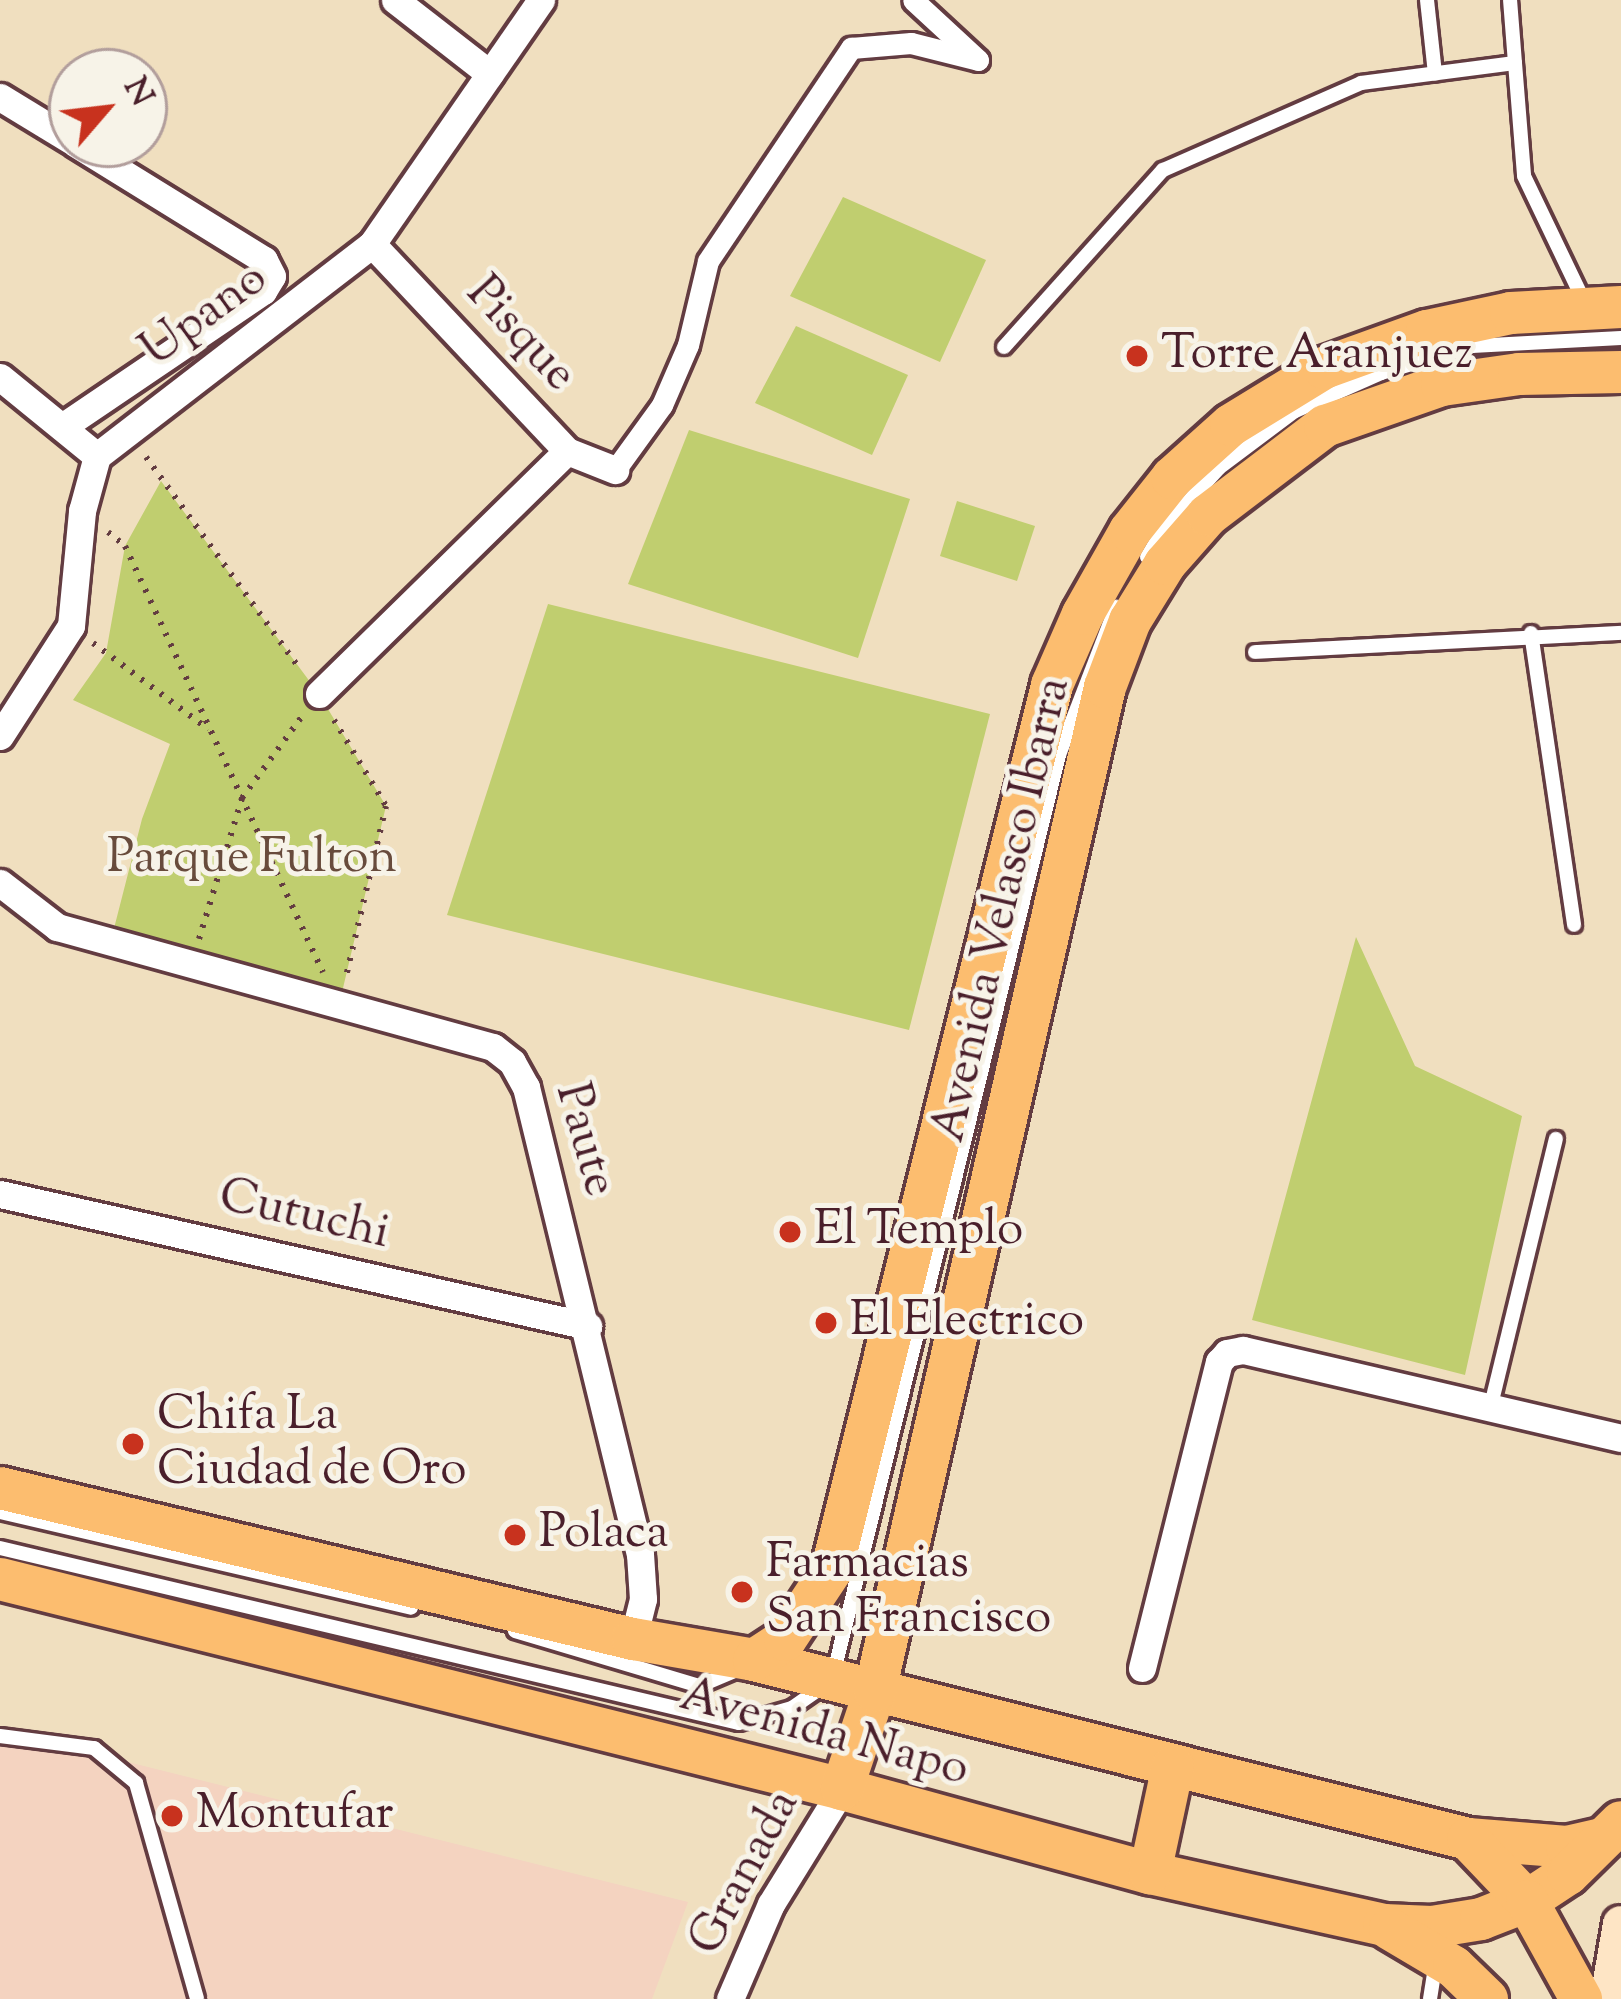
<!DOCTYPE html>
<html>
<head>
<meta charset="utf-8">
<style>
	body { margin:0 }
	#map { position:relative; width:1621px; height:1999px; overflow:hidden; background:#f0dfbf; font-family:"Sorts Mill Goudy",serif }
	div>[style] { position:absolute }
	.built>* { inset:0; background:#f4d3c0 }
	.green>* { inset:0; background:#c0ce6f }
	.path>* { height:6px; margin-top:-3px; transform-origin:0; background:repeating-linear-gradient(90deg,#633c41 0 3px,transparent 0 12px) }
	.roads { filter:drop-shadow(3px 0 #633c41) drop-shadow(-3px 0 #633c41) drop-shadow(0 3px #633c41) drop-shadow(0 -3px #633c41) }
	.service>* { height:14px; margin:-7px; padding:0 7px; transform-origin:7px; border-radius:7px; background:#fff }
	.pedestrian>* { height:21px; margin:-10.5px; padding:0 10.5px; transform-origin:10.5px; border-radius:10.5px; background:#fff }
	.minor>* { height:27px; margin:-13.5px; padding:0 13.5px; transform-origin:13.5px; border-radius:13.5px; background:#fff }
	.secondary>* { height:36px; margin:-18px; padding:0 18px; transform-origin:18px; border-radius:18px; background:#fee5c5 }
	.primary>* { height:42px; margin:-21px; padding:0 21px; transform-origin:21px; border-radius:21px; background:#fcbd6f }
	.dots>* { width:33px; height:33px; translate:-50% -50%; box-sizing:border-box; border:6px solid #f7f3e8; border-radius:50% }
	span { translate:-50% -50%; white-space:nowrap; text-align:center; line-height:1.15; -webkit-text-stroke:10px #f7f3e8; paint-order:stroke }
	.street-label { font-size:48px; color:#4a1f2b }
	.poi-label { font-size:48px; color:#4a1f2b }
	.left { translate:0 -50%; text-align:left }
	.park-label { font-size:48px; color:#684b3c }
	.north { position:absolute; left:48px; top:48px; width:120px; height:120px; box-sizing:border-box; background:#f7f3e8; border:3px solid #b29e9c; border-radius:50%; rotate:62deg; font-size:33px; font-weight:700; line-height:48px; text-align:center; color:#4a1f2b }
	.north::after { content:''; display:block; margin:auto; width:42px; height:54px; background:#c8321e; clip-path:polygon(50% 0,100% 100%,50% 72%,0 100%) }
</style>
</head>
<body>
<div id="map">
	<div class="built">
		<i style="clip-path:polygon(0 1730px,688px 1902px,652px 1999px,0 1999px)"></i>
	</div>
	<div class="green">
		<i style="clip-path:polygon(843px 197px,986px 260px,940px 362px,790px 296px)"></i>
		<i style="clip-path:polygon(796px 326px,908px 375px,872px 455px,755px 403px)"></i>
		<i style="clip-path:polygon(689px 430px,910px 499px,858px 658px,628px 584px)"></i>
		<i style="clip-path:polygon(161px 481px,319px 694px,386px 806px,339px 1005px,110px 944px,142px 819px,170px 744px,73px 700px,106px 653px,125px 546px)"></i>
		<i style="clip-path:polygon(957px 501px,1035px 526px,1017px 581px,940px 556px)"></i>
		<i style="clip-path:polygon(548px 604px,990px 714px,909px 1030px,447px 915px)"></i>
		<i style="clip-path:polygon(1356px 937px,1415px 1066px,1522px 1116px,1465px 1375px,1252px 1320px)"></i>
	</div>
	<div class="path">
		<i style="left:146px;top:457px;width:262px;rotate:54deg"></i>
		<i style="left:108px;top:532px;width:22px;rotate:39deg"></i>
		<i style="left:125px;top:546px;width:470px;rotate:65.1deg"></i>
		<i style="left:93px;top:643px;width:144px;rotate:36.8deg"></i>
		<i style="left:334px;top:720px;width:100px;rotate:58.8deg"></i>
		<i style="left:386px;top:806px;width:175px;rotate:103.2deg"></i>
		<i style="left:199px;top:939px;width:147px;rotate:-73deg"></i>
		<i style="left:242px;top:798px;width:103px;rotate:-53.7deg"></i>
	</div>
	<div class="roads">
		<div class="service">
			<i style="left:1427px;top:0;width:74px;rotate:83.8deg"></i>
			<i style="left:1515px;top:63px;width:113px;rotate:85.4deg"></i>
			<i style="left:1524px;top:176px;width:139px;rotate:64.4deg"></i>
			<i style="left:1004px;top:347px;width:238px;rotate:-48.1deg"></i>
			<i style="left:1163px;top:170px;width:216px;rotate:-23.7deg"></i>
			<i style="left:1361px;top:83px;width:155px;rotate:-7.4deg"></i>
			<i style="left:1515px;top:63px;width:63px;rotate:-94.5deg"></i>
			<i style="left:1147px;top:557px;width:35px;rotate:-59deg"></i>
			<i style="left:1165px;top:527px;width:80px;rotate:-47.5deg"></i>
			<i style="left:1219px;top:468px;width:95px;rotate:-36.9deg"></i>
			<i style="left:1295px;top:411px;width:94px;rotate:-23.8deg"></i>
			<i style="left:1381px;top:373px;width:95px;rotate:-16.5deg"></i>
			<i style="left:1472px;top:346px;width:149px;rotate:-3.1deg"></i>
			<i style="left:1531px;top:633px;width:295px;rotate:81.6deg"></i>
			<i style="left:1255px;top:652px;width:366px;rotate:-3deg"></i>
			<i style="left:1491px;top:1405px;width:274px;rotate:-76.3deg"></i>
			<i style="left:0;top:1512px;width:422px;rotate:13.1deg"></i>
			<i style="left:0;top:1548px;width:759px;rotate:13.32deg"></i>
			<i style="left:739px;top:1723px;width:55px;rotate:-15.8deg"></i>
			<i style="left:792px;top:1708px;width:49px;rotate:-35deg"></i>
			<i style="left:832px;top:1680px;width:952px;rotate:-76.21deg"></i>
			<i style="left:1059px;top:755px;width:159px;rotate:-68.9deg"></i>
			<i style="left:515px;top:1631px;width:192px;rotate:16.6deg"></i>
			<i style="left:699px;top:1686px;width:43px;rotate:-23deg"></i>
			<i style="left:0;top:1736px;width:95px;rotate:7.3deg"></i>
			<i style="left:94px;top:1748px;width:55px;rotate:39.8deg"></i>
			<i style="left:136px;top:1783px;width:224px;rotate:74.2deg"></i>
			<i style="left:1430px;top:1999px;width:37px;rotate:-81deg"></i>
		</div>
		<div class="pedestrian">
			<i style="left:615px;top:470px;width:80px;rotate:-54.1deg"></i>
			<i style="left:662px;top:405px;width:65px;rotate:-66.6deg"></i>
			<i style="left:688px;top:345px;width:86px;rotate:-76.6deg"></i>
			<i style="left:708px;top:261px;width:257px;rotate:-56.1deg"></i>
			<i style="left:851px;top:48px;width:60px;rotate:-4.8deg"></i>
			<i style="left:911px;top:43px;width:69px;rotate:14.2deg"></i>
			<i style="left:978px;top:60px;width:88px;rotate:-137.3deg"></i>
		</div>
		<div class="minor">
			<i style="left:395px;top:0;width:120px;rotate:37.9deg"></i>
			<i style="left:0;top:97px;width:84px;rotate:31.4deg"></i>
			<i style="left:372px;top:244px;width:284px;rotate:46.7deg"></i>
			<i style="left:567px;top:451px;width:52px;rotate:21.6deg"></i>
			<i style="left:0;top:377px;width:125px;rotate:39.2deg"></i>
			<i style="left:62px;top:427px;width:243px;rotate:-34.1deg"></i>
			<i style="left:263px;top:291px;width:17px;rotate:-59deg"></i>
			<i style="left:272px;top:276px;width:18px;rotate:-117deg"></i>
			<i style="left:264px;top:260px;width:221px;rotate:-148.3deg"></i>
			<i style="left:319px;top:694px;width:347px;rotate:-44.4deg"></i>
			<i style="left:0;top:736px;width:131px;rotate:-57.2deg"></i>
			<i style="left:71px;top:626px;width:116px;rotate:-84.5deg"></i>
			<i style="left:82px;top:511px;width:57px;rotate:-74.7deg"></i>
			<i style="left:97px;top:456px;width:347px;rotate:-37.6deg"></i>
			<i style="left:372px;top:244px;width:297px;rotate:-55.3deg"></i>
			<i style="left:0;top:883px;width:72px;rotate:37.7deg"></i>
			<i style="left:57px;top:927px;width:452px;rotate:15.4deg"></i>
			<i style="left:493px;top:1047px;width:24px;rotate:38deg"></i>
			<i style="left:512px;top:1062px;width:29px;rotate:61deg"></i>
			<i style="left:526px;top:1087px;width:481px;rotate:76.3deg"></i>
			<i style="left:640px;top:1554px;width:45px;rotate:86.2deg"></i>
			<i style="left:643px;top:1599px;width:41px;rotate:104deg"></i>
			<i style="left:0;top:1194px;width:603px;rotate:12.65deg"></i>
			<i style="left:1142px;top:1668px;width:316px;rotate:-75.9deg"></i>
			<i style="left:1219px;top:1362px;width:12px;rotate:-48deg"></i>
			<i style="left:1227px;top:1353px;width:16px;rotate:-11deg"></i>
			<i style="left:1243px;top:1350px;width:388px;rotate:13.1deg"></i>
			<i style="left:730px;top:1999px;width:103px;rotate:-66.7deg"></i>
			<i style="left:771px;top:1904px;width:135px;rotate:-58.3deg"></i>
		</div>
		<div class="secondary">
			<i style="left:1608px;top:1999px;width:76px;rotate:-80.2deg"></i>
		</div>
		<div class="primary">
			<i style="left:0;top:1488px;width:651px;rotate:13.42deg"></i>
			<i style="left:633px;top:1639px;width:123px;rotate:9.8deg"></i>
			<i style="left:754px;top:1660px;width:736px;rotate:14.07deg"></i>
			<i style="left:1468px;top:1839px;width:99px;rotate:4.6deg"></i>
			<i style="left:1567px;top:1847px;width:37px;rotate:-13deg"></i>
			<i style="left:0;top:1579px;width:868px;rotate:14deg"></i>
			<i style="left:842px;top:1789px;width:319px;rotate:15.3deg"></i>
			<i style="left:1150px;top:1873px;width:240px;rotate:12.5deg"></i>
			<i style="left:1384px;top:1925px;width:48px;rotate:2.4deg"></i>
			<i style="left:1432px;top:1927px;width:50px;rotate:-9.3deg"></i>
			<i style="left:1481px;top:1919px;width:49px;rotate:-21.4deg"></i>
			<i style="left:1527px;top:1901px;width:49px;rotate:-33.4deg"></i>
			<i style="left:1568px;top:1874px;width:74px;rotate:-44.5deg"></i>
			<i style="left:754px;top:1660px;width:37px;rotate:-33deg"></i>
			<i style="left:785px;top:1640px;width:85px;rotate:-56.5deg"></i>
			<i style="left:832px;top:1569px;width:911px;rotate:-76.02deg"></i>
			<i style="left:1052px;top:685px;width:77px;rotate:-66.4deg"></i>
			<i style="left:1083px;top:614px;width:95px;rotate:-60.5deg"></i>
			<i style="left:1130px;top:531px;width:68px;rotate:-51.6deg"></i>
			<i style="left:1172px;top:478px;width:79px;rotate:-41.9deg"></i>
			<i style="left:1231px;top:425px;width:109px;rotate:-31.5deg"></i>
			<i style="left:1324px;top:368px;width:109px;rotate:-19.8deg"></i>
			<i style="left:1427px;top:331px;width:86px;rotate:-12.1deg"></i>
			<i style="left:1511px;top:313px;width:110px;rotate:-3.1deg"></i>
			<i style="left:842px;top:1789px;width:103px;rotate:-71.4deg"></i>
			<i style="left:875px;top:1691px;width:1030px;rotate:-77.1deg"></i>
			<i style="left:1105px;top:687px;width:71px;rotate:-69.3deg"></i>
			<i style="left:1130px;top:621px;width:67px;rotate:-58.4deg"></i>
			<i style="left:1165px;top:564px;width:65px;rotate:-48.7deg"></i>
			<i style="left:1208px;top:515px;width:147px;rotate:-37.3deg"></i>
			<i style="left:1325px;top:426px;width:124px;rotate:-19.3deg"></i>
			<i style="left:1442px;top:385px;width:78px;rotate:-8.1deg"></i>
			<i style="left:1519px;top:374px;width:102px;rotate:-1.1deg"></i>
			<i style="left:1468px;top:1839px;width:86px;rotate:46.4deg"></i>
			<i style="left:1527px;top:1901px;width:112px;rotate:61.1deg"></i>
			<i style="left:1150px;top:1873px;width:109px;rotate:-77.9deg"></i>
			<i style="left:1390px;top:1929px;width:74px;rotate:30.7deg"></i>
			<i style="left:1454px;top:1967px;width:46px;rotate:44.1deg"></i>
		</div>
	</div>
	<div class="dots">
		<i style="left:1137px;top:356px;background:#c8321e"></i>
		<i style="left:790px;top:1232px;background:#c8321e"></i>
		<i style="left:826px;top:1323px;background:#c8321e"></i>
		<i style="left:133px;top:1444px;background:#c8321e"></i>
		<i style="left:515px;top:1535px;background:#c8321e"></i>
		<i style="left:742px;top:1592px;background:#c8321e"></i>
		<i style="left:172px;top:1816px;background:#c8321e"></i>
	</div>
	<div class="street-label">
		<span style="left:205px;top:316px;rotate:-36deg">Upano</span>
		<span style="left:520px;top:335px;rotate:47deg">Pisque</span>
		<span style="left:1003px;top:910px;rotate:-77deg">Avenida Velasco Ibarra</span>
		<span style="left:584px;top:1140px;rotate:74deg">Paute</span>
		<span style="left:304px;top:1216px;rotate:13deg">Cutuchi</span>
		<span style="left:824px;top:1734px;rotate:15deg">Avenida Napo</span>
		<span style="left:746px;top:1873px;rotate:-62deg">Granada</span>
	</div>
	<div class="poi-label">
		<span class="left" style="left:1161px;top:356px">Torre Aranjuez</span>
		<span class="left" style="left:814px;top:1232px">El Templo</span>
		<span class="left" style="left:850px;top:1323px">El Electrico</span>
		<span class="left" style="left:157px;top:1444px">Chifa La<br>Ciudad de Oro</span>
		<span class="left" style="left:539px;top:1535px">Polaca</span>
		<span class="left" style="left:766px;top:1592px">Farmacias<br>San Francisco</span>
		<span class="left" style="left:196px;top:1816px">Montufar</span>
	</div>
	<div class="park-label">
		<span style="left:252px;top:860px">Parque Fulton</span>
	</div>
	<div class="north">N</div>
</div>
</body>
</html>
